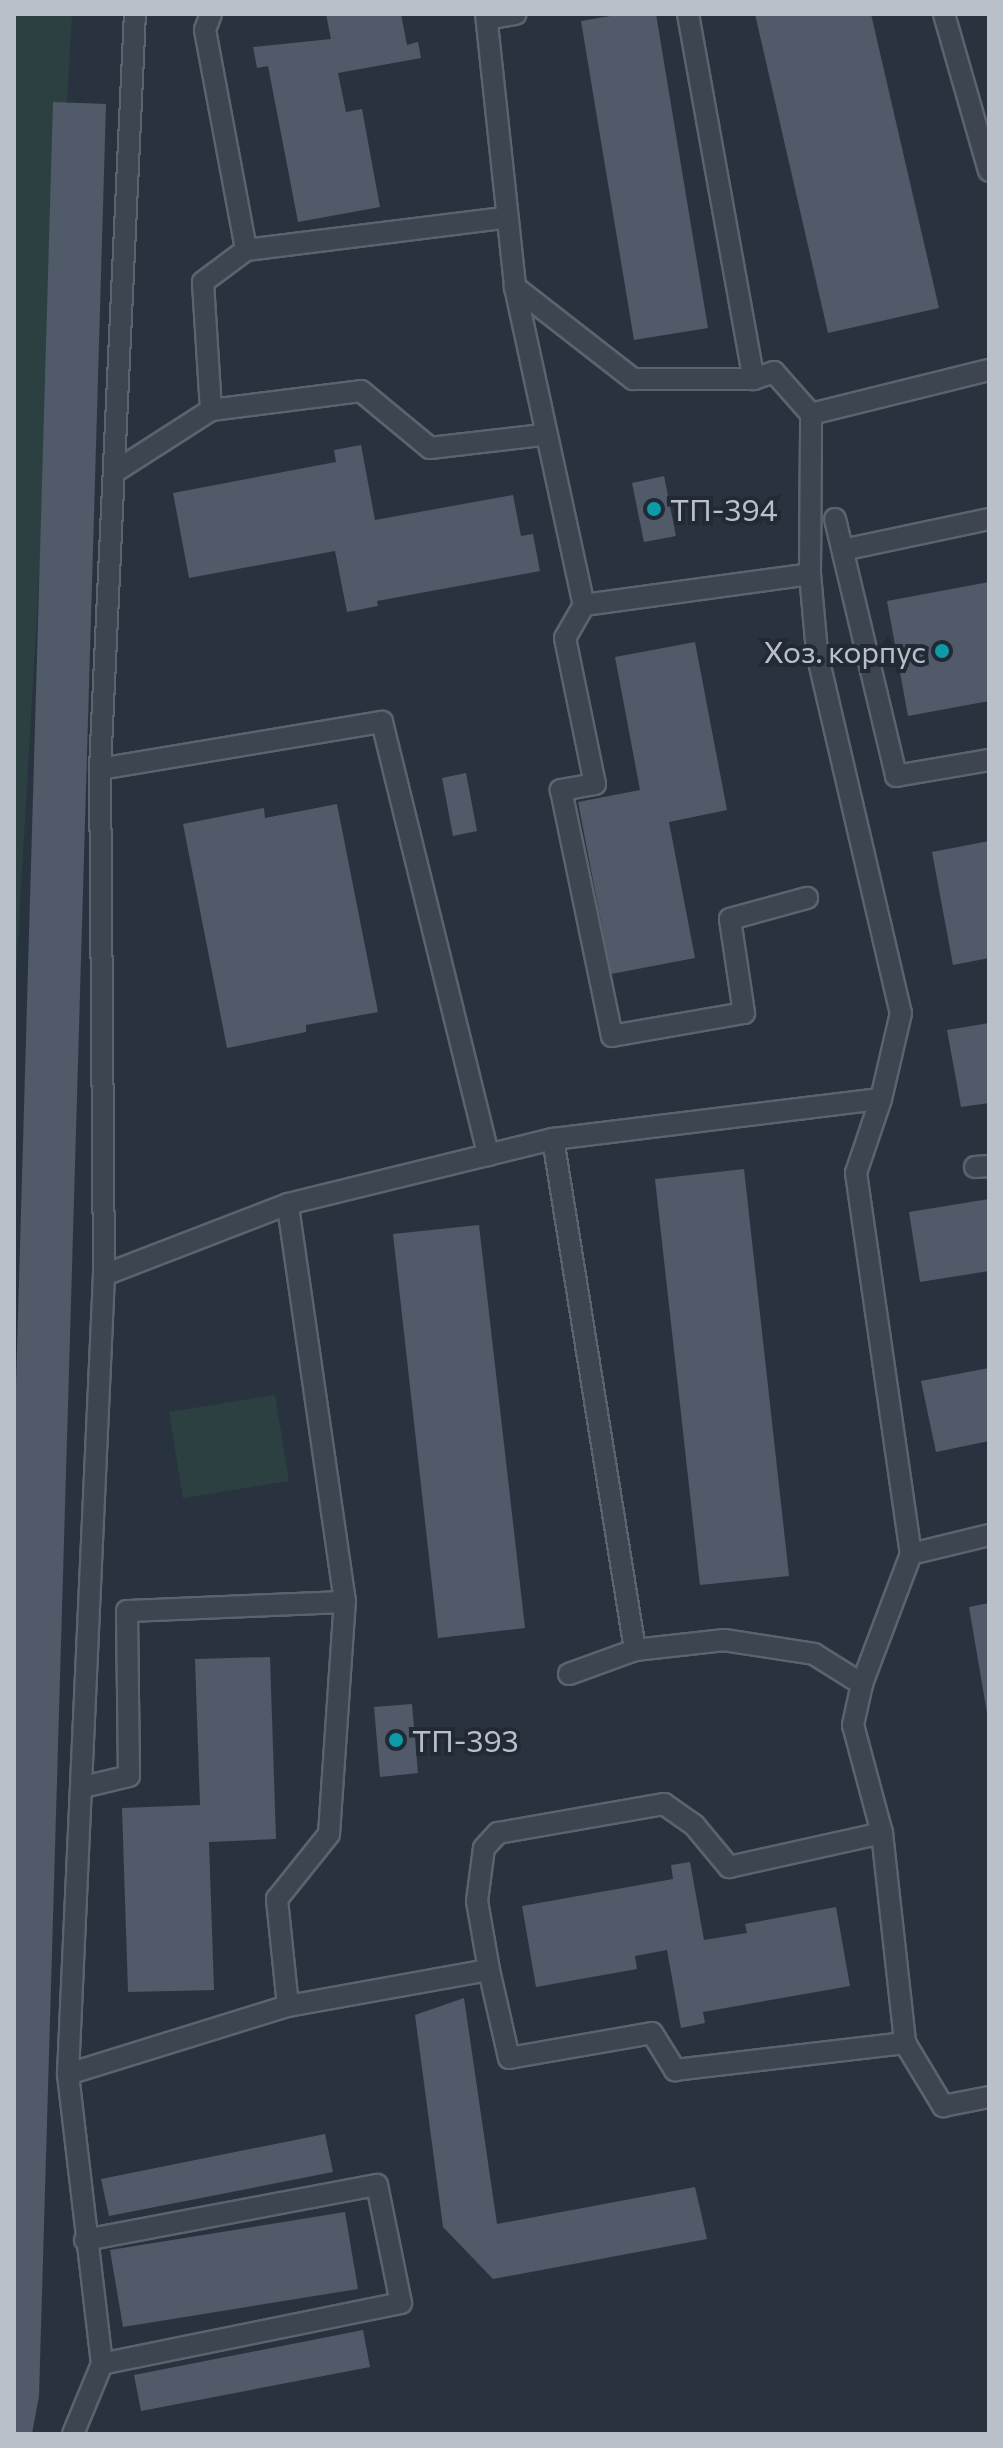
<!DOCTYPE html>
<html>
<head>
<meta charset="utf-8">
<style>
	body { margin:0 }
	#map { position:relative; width:1003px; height:2448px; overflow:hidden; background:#293340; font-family:Commissioner,sans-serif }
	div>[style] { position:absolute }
	.green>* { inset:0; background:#2c4042 }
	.building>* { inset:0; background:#505a69 }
	.roads { filter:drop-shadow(2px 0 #5b636e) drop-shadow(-2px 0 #5b636e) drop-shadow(0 2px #5b636e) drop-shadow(0 -2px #5b636e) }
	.lane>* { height:20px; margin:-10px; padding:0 10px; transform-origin:10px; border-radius:10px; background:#3d4550 }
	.dots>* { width:22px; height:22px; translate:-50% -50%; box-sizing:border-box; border:4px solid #222a36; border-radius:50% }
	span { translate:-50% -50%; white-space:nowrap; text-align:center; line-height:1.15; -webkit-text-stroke:8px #222a36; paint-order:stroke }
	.poi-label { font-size:30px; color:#bac0ca }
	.left { translate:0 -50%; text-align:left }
	.right { translate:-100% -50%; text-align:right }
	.frame { position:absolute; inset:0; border:16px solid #bac0ca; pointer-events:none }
</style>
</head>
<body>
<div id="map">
	<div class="green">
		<i style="clip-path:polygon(14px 14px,72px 14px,14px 1007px)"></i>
		<i style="clip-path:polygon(275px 1395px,289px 1481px,183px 1498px,169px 1412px)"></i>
	</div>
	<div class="building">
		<i style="clip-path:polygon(326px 14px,401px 14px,407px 45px,418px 42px,421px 58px,338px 73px,346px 112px,362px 109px,380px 207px,298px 222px,268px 66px,257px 68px,253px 47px,331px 39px)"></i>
		<i style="clip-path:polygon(622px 14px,656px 14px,708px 328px,634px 340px,581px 21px)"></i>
		<i style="clip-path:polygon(755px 14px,871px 14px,939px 308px,828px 333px)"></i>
		<i style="clip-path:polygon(53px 102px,106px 104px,39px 2396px,32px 2434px,14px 2434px,14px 1455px)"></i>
		<i style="clip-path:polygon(361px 445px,375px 520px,513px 495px,521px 536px,533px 534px,540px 571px,377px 601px,378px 606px,347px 612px,335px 551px,189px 578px,173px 493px,336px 462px,334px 450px)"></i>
		<i style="clip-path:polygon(664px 476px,676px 536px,644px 542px,632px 483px)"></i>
		<i style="clip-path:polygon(989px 582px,989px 701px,908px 716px,887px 601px)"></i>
		<i style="clip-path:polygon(695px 642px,727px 810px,669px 822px,695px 958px,611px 974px,578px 802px,640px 790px,615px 657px)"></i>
		<i style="clip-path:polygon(466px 773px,477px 831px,453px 836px,442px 778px)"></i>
		<i style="clip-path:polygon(337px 804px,378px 1012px,306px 1025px,306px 1032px,227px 1048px,183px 824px,264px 808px,265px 818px)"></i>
		<i style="clip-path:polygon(989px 841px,989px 958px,953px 965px,932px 852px)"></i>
		<i style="clip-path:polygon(989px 1023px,989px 1103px,961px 1107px,947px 1030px)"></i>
		<i style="clip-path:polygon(744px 1169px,789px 1576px,700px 1585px,655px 1179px)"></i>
		<i style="clip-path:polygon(989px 1199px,989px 1271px,920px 1282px,909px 1212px)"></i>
		<i style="clip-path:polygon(479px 1225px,525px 1628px,438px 1638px,393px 1234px)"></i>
		<i style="clip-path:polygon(989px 1368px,989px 1441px,936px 1452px,921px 1381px)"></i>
		<i style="clip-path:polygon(989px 1603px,989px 1713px,987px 1713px,969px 1607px)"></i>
		<i style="clip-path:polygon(270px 1657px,276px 1839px,209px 1842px,214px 1990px,128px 1992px,122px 1808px,200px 1805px,195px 1659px)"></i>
		<i style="clip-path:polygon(412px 1704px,418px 1773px,380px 1777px,374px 1707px)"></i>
		<i style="clip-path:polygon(690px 1862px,704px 1940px,747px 1933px,745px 1924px,836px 1907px,850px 1986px,703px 2012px,705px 2023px,681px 2028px,667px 1950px,635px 1956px,637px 1969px,536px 1987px,522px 1906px,673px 1879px,671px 1865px)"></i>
		<i style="clip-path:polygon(464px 1998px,497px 2224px,695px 2187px,707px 2239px,493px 2279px,443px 2227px,415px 2015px)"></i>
		<i style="clip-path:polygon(325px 2134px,333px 2172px,109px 2216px,101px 2179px)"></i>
		<i style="clip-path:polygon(345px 2212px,358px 2289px,123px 2327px,110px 2250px)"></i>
		<i style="clip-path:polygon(363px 2330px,370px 2367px,141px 2411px,134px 2375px)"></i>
	</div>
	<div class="roads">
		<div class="lane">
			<i style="left:211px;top:14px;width:17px;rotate:111deg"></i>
			<i style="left:205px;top:30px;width:224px;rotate:79.4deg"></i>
			<i style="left:246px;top:250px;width:260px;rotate:-7.1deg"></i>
			<i style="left:486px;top:14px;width:275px;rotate:83.9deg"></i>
			<i style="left:515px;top:287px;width:325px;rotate:77.8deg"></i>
			<i style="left:584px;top:605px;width:228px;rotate:-7.8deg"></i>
			<i style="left:810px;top:574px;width:160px;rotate:-89.6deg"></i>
			<i style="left:811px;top:414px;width:56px;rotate:-131.4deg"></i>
			<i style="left:774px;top:372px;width:21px;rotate:161deg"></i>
			<i style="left:754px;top:379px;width:121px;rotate:180deg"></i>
			<i style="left:633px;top:379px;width:150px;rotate:-142.1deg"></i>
			<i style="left:688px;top:14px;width:371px;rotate:79.8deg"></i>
			<i style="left:944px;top:14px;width:163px;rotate:74deg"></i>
			<i style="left:487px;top:19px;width:29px;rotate:-10deg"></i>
			<i style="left:211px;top:410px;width:128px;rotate:-93.6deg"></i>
			<i style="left:203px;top:282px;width:54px;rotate:-36.7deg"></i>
			<i style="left:811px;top:414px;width:183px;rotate:-13.9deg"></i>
			<i style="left:116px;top:471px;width:113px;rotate:-32.7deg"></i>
			<i style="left:211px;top:410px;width:151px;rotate:-7.2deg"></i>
			<i style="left:361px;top:391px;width:89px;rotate:39.6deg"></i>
			<i style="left:430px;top:448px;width:114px;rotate:-6.6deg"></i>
			<i style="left:835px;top:519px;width:264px;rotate:76.6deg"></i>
			<i style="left:896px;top:776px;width:94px;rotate:-9.8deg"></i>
			<i style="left:843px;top:550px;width:149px;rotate:-12deg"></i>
			<i style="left:810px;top:574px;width:79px;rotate:84.9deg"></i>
			<i style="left:817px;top:653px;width:370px;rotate:76.9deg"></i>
			<i style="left:901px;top:1013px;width:88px;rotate:103.1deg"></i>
			<i style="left:881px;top:1099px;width:78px;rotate:108.7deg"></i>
			<i style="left:856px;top:1173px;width:385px;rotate:81.8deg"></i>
			<i style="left:911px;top:1554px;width:139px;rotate:110.7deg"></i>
			<i style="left:862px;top:1684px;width:42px;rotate:102.4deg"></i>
			<i style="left:853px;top:1725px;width:112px;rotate:75deg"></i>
			<i style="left:882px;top:1833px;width:211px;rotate:83.7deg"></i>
			<i style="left:905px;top:2043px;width:74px;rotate:58.9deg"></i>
			<i style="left:943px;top:2106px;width:47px;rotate:-11.1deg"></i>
			<i style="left:584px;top:605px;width:38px;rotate:120deg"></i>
			<i style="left:565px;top:638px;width:149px;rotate:78.4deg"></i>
			<i style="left:595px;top:784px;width:35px;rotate:170deg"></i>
			<i style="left:561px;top:790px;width:251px;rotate:78.3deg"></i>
			<i style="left:612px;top:1036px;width:134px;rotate:-9.9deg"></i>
			<i style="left:744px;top:1013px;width:95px;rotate:-98.5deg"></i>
			<i style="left:730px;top:919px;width:80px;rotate:-15.3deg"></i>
			<i style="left:100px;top:769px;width:286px;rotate:-9.5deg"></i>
			<i style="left:382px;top:722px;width:446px;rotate:76.2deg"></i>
			<i style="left:553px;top:1139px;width:518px;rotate:80.88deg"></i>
			<i style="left:635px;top:1650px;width:90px;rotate:-6.4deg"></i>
			<i style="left:724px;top:1640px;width:91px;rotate:8.8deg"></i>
			<i style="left:814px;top:1654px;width:57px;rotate:32deg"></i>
			<i style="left:975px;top:1167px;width:14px;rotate:-4deg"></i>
			<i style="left:104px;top:1275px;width:197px;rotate:-21.1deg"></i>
			<i style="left:288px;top:1204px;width:273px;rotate:-13.8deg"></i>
			<i style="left:553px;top:1139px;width:330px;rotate:-7deg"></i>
			<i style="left:911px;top:1554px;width:80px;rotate:-13.7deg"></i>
			<i style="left:569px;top:1674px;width:70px;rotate:-20deg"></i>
			<i style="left:83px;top:1787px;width:47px;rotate:-13.4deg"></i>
			<i style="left:129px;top:1776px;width:165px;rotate:-90.7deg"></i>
			<i style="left:127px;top:1611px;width:218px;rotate:-2.4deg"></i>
			<i style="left:489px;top:1970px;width:70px;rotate:-99.9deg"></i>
			<i style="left:477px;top:1901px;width:53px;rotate:-82.5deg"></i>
			<i style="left:484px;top:1848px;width:21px;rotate:-47deg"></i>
			<i style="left:498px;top:1833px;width:169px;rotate:-9.9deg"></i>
			<i style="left:664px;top:1804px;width:37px;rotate:35deg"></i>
			<i style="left:694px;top:1825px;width:55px;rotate:50.2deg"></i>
			<i style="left:729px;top:1867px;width:157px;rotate:-12.5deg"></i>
			<i style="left:288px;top:2006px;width:108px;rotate:-95.9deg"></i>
			<i style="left:277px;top:1899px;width:83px;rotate:-51.3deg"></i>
			<i style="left:329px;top:1834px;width:233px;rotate:-86.1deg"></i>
			<i style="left:345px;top:1602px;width:402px;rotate:-98.2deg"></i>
			<i style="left:68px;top:2074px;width:230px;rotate:-17.2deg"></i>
			<i style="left:288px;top:2006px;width:204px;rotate:-10.2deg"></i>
			<i style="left:489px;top:1970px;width:90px;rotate:77.2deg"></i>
			<i style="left:509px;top:2058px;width:145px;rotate:-9.9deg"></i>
			<i style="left:652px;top:2033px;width:44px;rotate:58.1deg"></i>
			<i style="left:675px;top:2070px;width:232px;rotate:-6.7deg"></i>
			<i style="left:85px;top:2240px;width:297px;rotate:-10.7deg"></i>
			<i style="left:377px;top:2185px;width:120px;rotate:78.5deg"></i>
			<i style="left:401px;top:2303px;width:305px;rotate:168.5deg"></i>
			<i style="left:73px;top:2434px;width:76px;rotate:-67.5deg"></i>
			<i style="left:102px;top:2364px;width:292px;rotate:-96.7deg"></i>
			<i style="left:68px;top:2074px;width:800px;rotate:-87.42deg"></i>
			<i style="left:104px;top:1275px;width:506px;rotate:-90.45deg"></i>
			<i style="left:100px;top:769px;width:756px;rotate:-87.35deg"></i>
		</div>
	</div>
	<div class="dots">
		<i style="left:654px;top:509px;background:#0f9aa8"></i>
		<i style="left:942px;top:651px;background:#0f9aa8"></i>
		<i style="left:396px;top:1740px;background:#0f9aa8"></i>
	</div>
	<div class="poi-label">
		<span class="left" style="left:670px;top:509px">ТП-394</span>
		<span class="right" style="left:926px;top:651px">Хоз. корпус</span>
		<span class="left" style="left:412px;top:1740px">ТП-393</span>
	</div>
	<div class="frame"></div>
</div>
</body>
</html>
